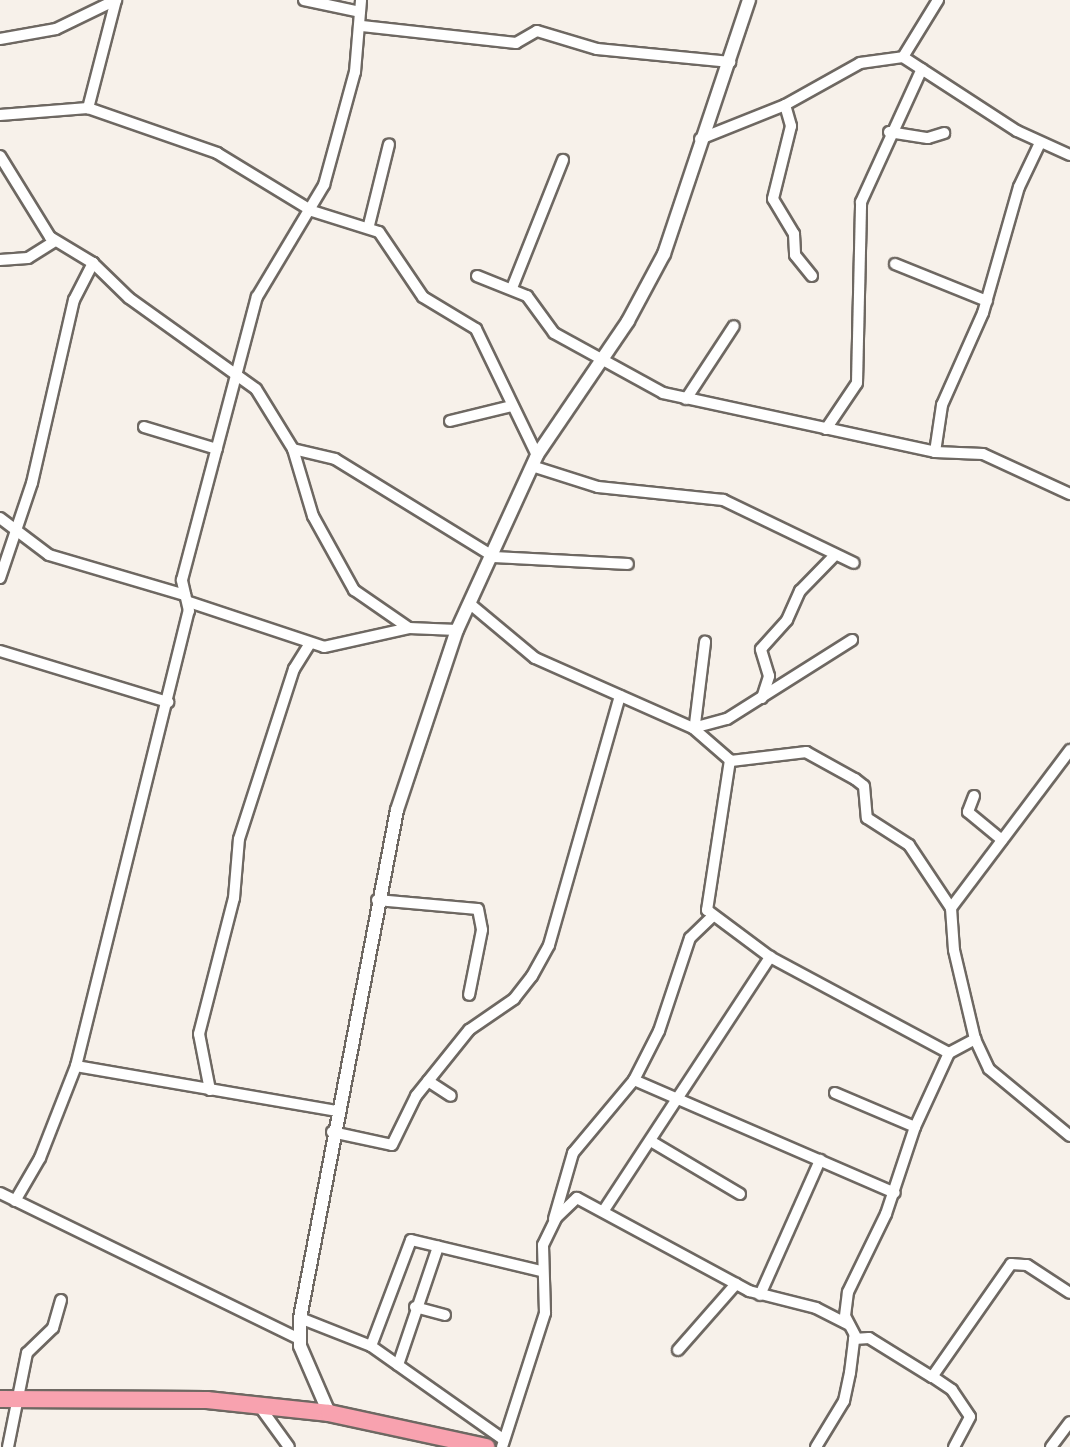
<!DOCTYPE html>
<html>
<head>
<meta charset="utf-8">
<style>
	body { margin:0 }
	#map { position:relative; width:1070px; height:1447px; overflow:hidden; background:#f7f1ea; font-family:Poppins,sans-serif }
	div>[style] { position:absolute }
	.roads { filter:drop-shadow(2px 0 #6e6862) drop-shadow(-2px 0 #6e6862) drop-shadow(0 2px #6e6862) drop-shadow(0 -2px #6e6862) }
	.minor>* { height:10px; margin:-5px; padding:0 5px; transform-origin:5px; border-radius:5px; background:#fff }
	.tertiary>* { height:12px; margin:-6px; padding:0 6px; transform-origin:6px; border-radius:6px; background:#fff }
	.trunk>* { height:16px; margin:-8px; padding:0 8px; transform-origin:8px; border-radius:8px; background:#f8a2af }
	span { translate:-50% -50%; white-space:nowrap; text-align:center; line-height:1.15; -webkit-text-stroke:5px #fff; paint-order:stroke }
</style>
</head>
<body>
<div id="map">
	<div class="roads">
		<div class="minor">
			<i style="left:116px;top:0;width:112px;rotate:104.5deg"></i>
			<i style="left:88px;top:108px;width:137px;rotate:19.2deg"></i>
			<i style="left:217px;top:153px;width:111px;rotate:31.4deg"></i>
			<i style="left:312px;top:211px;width:70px;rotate:17.4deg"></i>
			<i style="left:379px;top:232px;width:78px;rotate:55.9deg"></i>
			<i style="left:423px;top:297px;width:62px;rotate:31.1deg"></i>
			<i style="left:476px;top:329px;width:140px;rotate:64.2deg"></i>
			<i style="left:304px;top:0;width:57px;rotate:12.1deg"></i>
			<i style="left:362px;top:26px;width:155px;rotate:6.3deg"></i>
			<i style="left:516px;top:43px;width:24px;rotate:-30deg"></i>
			<i style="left:537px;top:31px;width:63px;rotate:16.7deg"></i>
			<i style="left:597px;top:49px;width:134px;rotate:5.6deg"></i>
			<i style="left:0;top:39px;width:57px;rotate:-10.1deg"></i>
			<i style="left:56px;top:29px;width:67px;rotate:-25.8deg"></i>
			<i style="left:903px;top:57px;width:67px;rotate:-58.4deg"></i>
			<i style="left:785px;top:105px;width:22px;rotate:74deg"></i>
			<i style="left:791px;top:126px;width:75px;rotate:103.9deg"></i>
			<i style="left:773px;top:199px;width:41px;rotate:59deg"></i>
			<i style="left:794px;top:234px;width:21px;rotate:87deg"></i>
			<i style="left:795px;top:255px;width:27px;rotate:51deg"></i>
			<i style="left:0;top:115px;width:88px;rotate:-4.5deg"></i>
			<i style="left:889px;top:132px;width:39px;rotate:9deg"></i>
			<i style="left:928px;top:138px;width:17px;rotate:-17deg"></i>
			<i style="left:700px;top:139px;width:92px;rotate:-21.8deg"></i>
			<i style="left:785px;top:105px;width:86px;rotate:-29.2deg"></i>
			<i style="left:860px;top:63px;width:43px;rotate:-7.9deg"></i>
			<i style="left:903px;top:57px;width:136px;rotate:33deg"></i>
			<i style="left:1017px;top:131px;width:58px;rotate:24.4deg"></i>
			<i style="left:0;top:156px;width:95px;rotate:58.3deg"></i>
			<i style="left:50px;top:237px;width:50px;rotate:31.2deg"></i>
			<i style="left:93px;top:263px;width:50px;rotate:44.2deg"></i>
			<i style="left:129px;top:298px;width:156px;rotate:35.6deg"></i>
			<i style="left:256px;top:389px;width:70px;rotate:58.3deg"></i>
			<i style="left:293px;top:449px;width:70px;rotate:73.4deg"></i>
			<i style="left:313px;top:516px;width:85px;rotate:61deg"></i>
			<i style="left:354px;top:590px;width:67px;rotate:34.6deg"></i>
			<i style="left:409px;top:628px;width:48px;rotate:2.4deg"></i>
			<i style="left:369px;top:225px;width:83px;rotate:-76.1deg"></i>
			<i style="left:0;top:260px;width:28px;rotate:-4deg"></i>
			<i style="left:28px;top:258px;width:31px;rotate:-32deg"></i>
			<i style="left:895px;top:264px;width:99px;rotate:21.9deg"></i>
			<i style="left:477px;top:276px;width:54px;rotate:21.8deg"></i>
			<i style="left:527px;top:296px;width:46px;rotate:53.9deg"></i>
			<i style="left:554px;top:333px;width:124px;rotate:28.8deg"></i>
			<i style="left:663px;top:393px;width:278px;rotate:12.2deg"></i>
			<i style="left:935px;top:452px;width:48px;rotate:2.4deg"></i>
			<i style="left:983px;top:454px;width:96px;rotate:24.7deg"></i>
			<i style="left:512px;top:288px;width:138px;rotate:-68.3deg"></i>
			<i style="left:686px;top:399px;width:87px;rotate:-56.7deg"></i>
			<i style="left:450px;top:421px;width:64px;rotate:-13.6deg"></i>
			<i style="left:144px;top:427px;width:76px;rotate:16.8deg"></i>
			<i style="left:826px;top:429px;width:55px;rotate:-56deg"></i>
			<i style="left:857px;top:383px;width:181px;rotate:-88.7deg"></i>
			<i style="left:861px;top:202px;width:146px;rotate:-65.4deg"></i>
			<i style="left:293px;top:449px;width:43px;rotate:13.4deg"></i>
			<i style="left:335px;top:459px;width:187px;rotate:31.6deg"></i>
			<i style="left:494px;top:557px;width:134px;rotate:3deg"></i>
			<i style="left:935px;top:452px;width:48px;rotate:-81.5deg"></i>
			<i style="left:942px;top:405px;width:101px;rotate:-66deg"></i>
			<i style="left:983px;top:313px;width:131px;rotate:-74.1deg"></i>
			<i style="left:1019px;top:187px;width:49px;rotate:-64.5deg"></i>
			<i style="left:535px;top:467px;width:66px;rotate:17.6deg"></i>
			<i style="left:598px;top:487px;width:126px;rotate:5.9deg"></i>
			<i style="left:723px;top:500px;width:145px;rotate:25.7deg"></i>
			<i style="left:0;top:518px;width:61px;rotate:37.1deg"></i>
			<i style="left:49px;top:555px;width:142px;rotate:16.4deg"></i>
			<i style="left:0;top:578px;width:100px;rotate:-71.4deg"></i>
			<i style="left:32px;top:483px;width:188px;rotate:-77.1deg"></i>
			<i style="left:74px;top:300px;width:42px;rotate:-62.8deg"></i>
			<i style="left:189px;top:602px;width:142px;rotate:18.4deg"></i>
			<i style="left:324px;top:647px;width:87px;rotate:-12.6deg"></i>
			<i style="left:469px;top:603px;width:86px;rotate:39.8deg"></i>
			<i style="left:535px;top:658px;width:173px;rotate:23.9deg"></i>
			<i style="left:693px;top:728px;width:50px;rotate:41deg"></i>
			<i style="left:731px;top:761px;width:76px;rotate:-6.8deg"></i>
			<i style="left:806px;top:752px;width:56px;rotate:28.9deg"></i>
			<i style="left:855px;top:779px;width:11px;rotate:38deg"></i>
			<i style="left:864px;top:786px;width:32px;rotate:85deg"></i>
			<i style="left:867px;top:818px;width:50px;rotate:32.7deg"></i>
			<i style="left:909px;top:845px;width:76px;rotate:56.3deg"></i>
			<i style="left:0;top:651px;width:176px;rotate:16.9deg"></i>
			<i style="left:762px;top:698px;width:23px;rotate:-72deg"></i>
			<i style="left:769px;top:676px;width:28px;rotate:-107deg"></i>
			<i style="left:761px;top:649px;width:39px;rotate:-48deg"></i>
			<i style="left:787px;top:620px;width:32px;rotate:-66deg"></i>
			<i style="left:800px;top:591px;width:50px;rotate:-45.8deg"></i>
			<i style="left:695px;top:724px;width:83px;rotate:-83deg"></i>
			<i style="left:693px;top:728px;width:35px;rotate:-15deg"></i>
			<i style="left:727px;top:719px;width:148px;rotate:-32.3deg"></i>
			<i style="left:730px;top:760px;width:152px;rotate:98.7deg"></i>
			<i style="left:707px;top:910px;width:79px;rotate:36.7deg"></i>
			<i style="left:974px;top:796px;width:17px;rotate:111deg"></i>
			<i style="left:968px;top:812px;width:44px;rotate:39.5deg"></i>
			<i style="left:377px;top:900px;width:101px;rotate:5.1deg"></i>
			<i style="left:478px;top:909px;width:21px;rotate:79deg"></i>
			<i style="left:482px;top:930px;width:66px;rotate:101.3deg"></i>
			<i style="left:975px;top:1039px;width:91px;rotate:-103.3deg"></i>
			<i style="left:954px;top:950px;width:42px;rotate:-94.1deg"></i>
			<i style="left:951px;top:908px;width:198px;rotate:-53deg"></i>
			<i style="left:76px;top:1066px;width:264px;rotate:9.8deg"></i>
			<i style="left:634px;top:1080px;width:284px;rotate:23.4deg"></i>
			<i style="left:428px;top:1081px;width:27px;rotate:33deg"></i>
			<i style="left:210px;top:1090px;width:57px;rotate:-101.1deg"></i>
			<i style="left:199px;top:1034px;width:140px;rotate:-75.6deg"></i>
			<i style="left:234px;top:898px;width:59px;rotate:-85.2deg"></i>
			<i style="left:239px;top:839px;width:179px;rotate:-72.1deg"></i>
			<i style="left:294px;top:669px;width:28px;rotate:-58deg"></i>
			<i style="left:835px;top:1093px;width:87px;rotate:23deg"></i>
			<i style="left:332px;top:1132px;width:61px;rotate:12.2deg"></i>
			<i style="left:392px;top:1145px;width:55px;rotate:-63.9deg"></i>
			<i style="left:416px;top:1096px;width:85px;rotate:-51.2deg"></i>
			<i style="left:469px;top:1030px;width:55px;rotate:-34.6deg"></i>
			<i style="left:514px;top:999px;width:29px;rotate:-52deg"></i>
			<i style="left:532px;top:976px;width:35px;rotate:-61deg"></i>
			<i style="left:549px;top:945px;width:259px;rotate:-74.1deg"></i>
			<i style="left:654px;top:1143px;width:100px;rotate:30.7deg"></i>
			<i style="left:0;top:1193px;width:333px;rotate:26deg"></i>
			<i style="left:15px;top:1201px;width:50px;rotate:-59.8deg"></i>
			<i style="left:40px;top:1158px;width:99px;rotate:-68.6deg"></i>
			<i style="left:76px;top:1066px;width:469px;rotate:-76.1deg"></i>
			<i style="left:189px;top:611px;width:32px;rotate:-103deg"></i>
			<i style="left:182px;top:580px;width:293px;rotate:-75.2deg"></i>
			<i style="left:257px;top:297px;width:131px;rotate:-59.1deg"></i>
			<i style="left:324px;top:185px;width:117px;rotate:-74.7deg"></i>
			<i style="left:355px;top:72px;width:72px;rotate:-85.2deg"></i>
			<i style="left:604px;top:1210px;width:303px;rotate:-56.7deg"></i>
			<i style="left:770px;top:957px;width:203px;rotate:28.2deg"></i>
			<i style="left:554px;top:1219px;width:69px;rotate:-73.9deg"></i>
			<i style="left:573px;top:1153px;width:95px;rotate:-50.1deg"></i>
			<i style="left:634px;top:1080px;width:55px;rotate:-63deg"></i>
			<i style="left:659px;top:1031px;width:98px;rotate:-71.6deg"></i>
			<i style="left:690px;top:938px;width:29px;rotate:-44deg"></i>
			<i style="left:760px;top:1295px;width:148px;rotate:-66deg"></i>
			<i style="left:415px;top:1307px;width:31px;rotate:15deg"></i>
			<i style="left:300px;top:1318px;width:76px;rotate:21.5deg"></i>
			<i style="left:371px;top:1346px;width:161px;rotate:35.2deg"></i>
			<i style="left:854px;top:1339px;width:15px;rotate:-4deg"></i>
			<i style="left:869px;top:1338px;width:74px;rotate:31.8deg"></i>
			<i style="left:932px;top:1377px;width:138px;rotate:-55deg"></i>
			<i style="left:1011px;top:1264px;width:16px;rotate:4deg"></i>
			<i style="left:1027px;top:1265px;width:51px;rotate:33.1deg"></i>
			<i style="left:371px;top:1346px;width:113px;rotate:-69.3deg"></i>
			<i style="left:411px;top:1240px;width:134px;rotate:13.4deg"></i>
			<i style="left:678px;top:1350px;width:88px;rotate:-48.7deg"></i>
			<i style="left:398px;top:1365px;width:125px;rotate:-71.3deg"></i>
			<i style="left:933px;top:1377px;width:23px;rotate:34deg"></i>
			<i style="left:952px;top:1390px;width:32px;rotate:56deg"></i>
			<i style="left:970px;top:1417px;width:34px;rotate:118deg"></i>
			<i style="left:260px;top:1407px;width:49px;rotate:54.1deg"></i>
			<i style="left:8px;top:1447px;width:96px;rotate:-78.6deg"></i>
			<i style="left:27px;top:1353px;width:36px;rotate:-44deg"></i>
			<i style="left:53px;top:1328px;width:29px;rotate:-74deg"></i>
			<i style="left:502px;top:1447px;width:141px;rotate:-72.2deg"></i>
			<i style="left:545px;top:1313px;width:68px;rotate:-91.7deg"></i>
			<i style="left:543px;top:1245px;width:30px;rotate:-64deg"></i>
			<i style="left:556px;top:1218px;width:29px;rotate:-44deg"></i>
			<i style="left:577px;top:1198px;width:196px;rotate:28.4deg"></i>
			<i style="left:749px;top:1291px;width:69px;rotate:14.2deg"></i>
			<i style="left:816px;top:1308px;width:36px;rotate:27deg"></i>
			<i style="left:816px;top:1447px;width:54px;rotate:-58.7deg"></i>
			<i style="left:844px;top:1401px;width:29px;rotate:-78deg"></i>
			<i style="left:850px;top:1373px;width:38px;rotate:-83deg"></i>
			<i style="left:855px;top:1335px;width:21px;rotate:-118deg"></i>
			<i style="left:845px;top:1316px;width:24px;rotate:-83deg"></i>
			<i style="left:848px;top:1292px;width:87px;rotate:-64deg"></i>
			<i style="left:886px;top:1214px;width:92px;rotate:-71.6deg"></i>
			<i style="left:915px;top:1127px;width:81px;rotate:-65.3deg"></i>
			<i style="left:949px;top:1053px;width:30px;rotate:-28deg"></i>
			<i style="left:975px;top:1039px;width:33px;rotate:65deg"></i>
			<i style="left:989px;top:1069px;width:105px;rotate:39.6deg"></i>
			<i style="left:1051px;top:1447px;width:31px;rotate:-53deg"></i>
		</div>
		<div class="tertiary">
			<i style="left:329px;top:1413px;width:73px;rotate:-113.4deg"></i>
			<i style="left:300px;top:1346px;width:28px;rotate:-90deg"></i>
			<i style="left:300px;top:1318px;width:517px;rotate:-79.19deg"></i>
			<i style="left:397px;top:810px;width:190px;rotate:-71.6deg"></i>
			<i style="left:457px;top:630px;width:192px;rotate:-65.4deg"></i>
			<i style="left:537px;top:455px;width:162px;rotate:-55.8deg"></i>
			<i style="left:628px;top:321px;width:76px;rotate:-61.8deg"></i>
			<i style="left:664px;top:254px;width:268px;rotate:-71.5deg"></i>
		</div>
		<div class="trunk">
			<i style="left:0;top:1399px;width:207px;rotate:0.3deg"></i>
			<i style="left:207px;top:1400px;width:123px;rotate:6.1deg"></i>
			<i style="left:329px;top:1413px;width:161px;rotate:12.2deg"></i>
		</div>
	</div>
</div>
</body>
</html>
